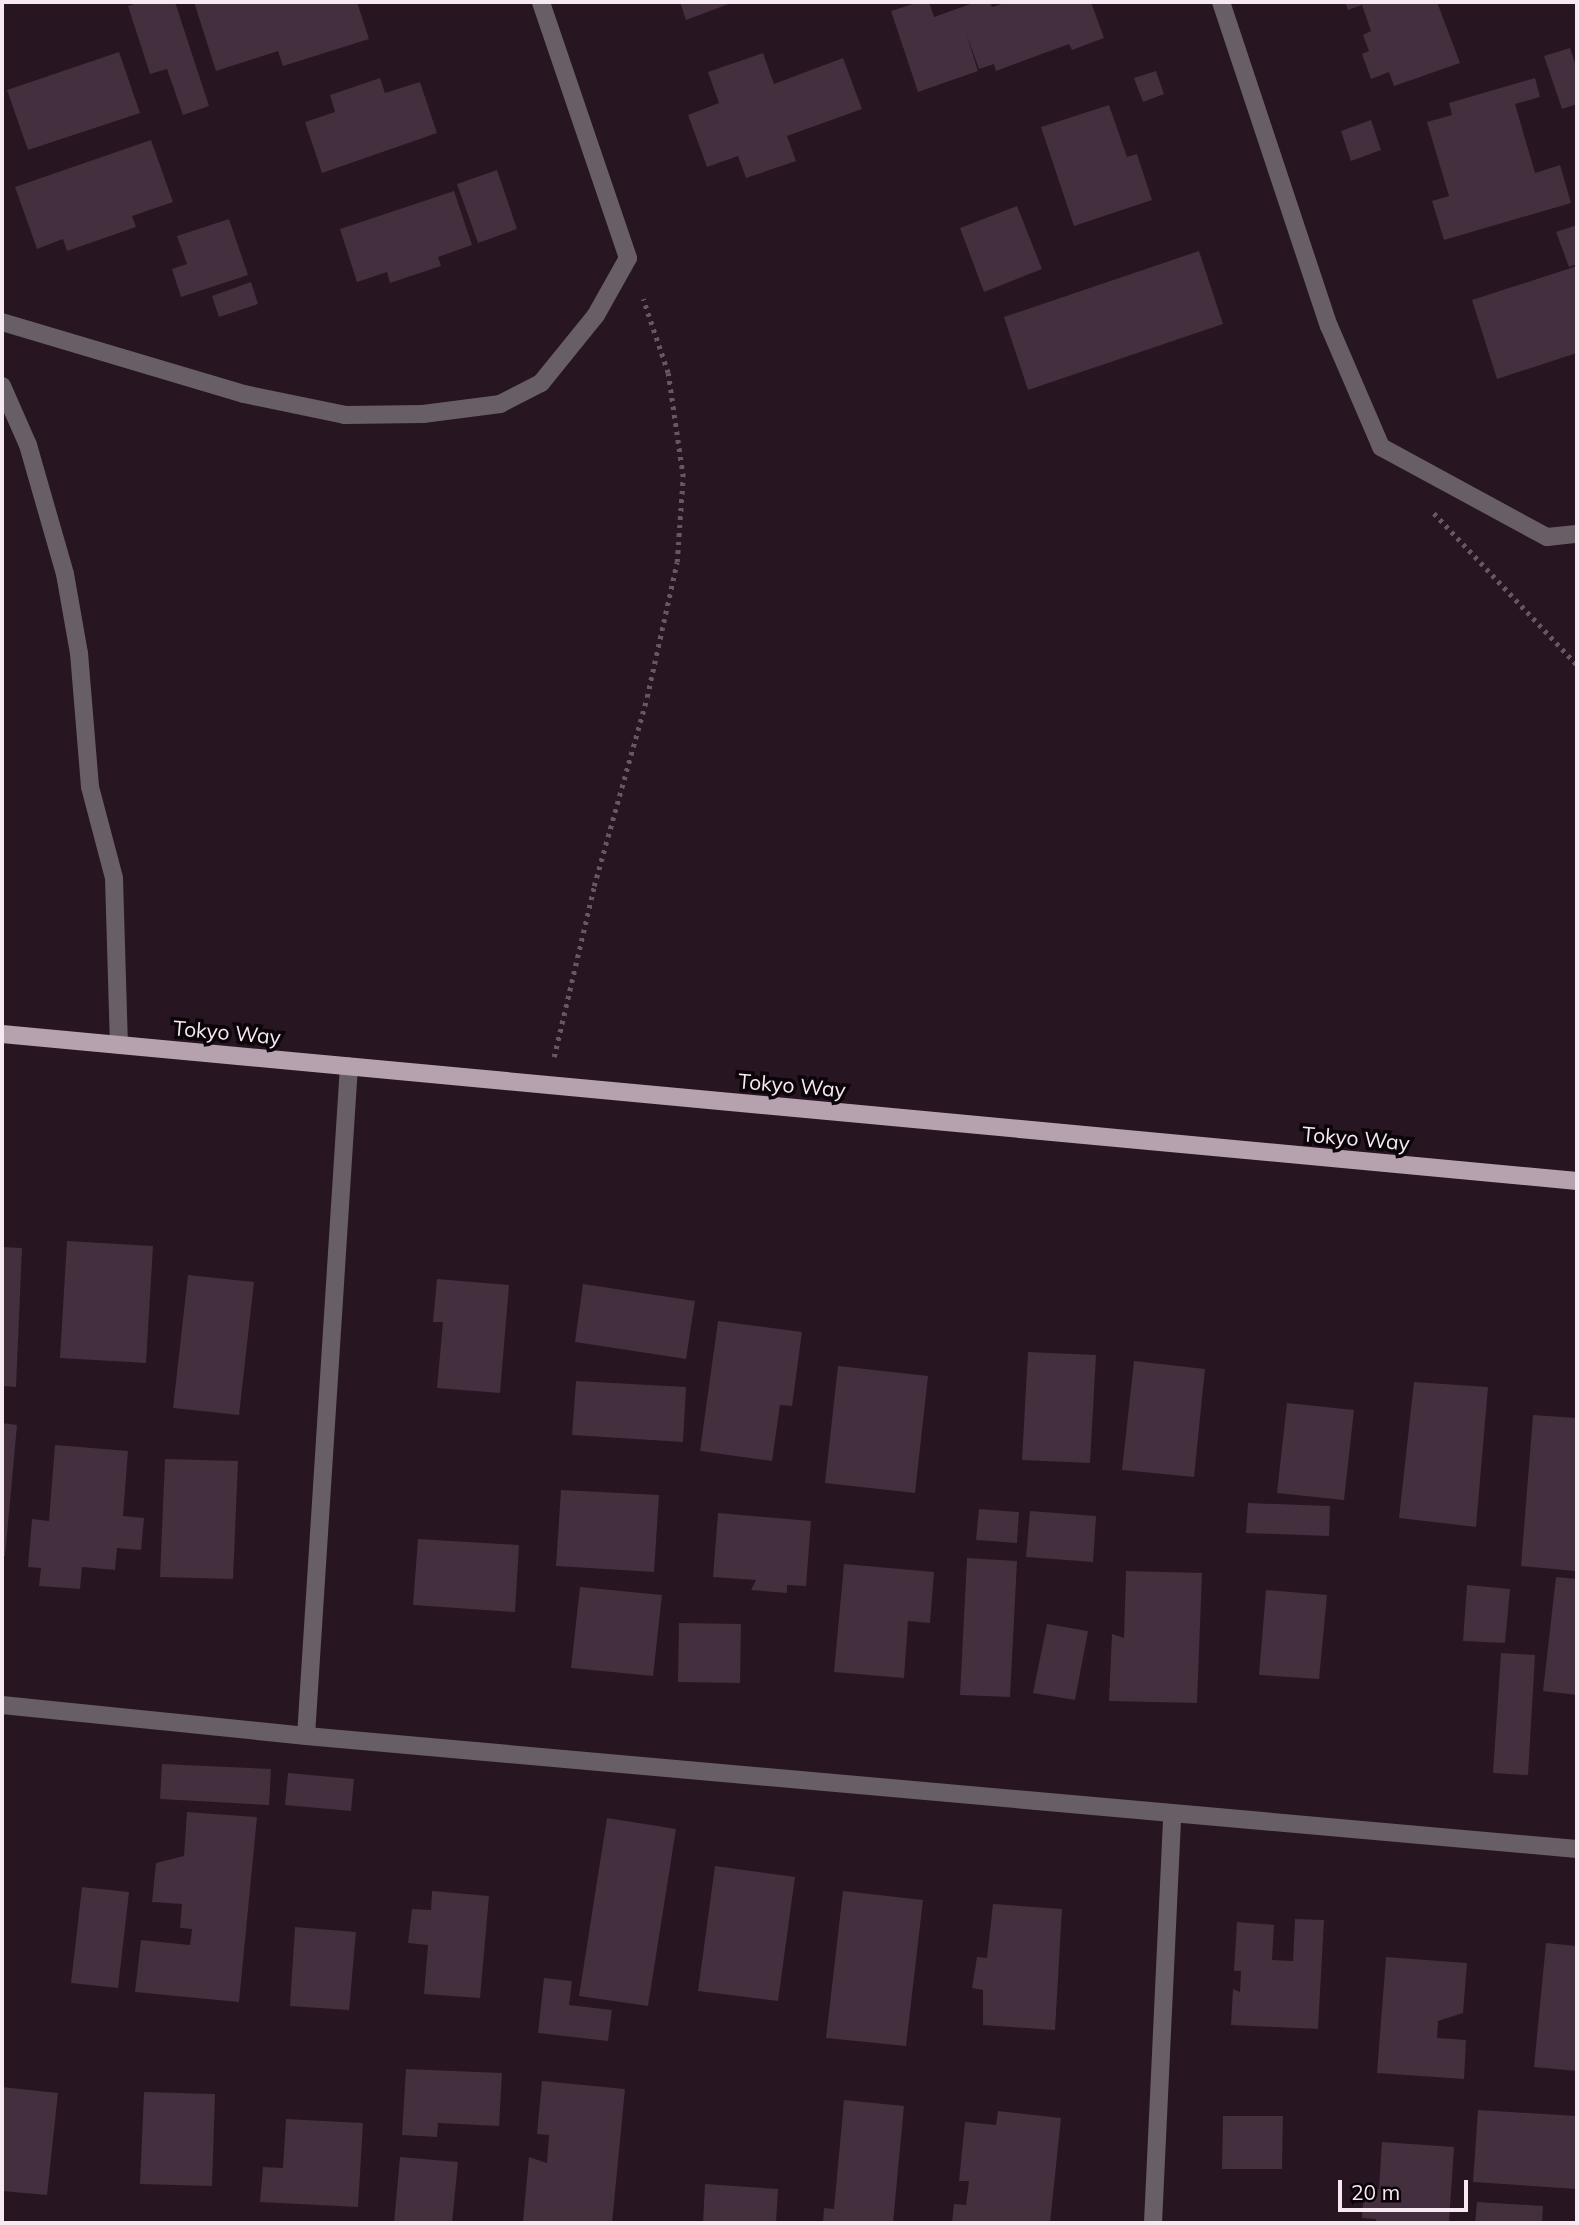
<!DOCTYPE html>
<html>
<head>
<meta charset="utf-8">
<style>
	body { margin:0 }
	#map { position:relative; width:1579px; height:2225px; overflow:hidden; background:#271522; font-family:Mulish,sans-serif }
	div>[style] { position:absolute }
	.building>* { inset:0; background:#432f3d }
	.path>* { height:4.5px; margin-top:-2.25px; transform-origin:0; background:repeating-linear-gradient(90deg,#685763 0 3.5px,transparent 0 8.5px) }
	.minor>* { height:18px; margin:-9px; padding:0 9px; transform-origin:9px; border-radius:9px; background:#685e65 }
	.major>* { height:18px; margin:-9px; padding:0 9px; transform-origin:9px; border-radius:9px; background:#b6a1af }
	span { translate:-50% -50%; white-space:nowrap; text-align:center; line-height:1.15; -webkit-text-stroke:7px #0b0409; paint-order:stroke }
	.street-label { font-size:21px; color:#f6e9f1 }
	.frame { position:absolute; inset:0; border:4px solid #f6e9f1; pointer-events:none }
	.scale { position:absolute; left:1338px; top:2180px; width:130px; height:32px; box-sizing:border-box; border:4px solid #f6e9f1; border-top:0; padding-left:9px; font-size:21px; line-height:24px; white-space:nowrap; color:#f6e9f1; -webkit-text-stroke:5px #0b0409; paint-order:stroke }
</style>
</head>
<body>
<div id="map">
	<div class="building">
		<i style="clip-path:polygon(140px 2px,175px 2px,209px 106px,183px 115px,167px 69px,150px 74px,128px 6px)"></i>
		<i style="clip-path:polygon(194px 2px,357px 2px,369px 39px,283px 66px,278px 51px,216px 71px)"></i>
		<i style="clip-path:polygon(680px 2px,734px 2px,686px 20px)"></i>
		<i style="clip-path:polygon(919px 2px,929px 2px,934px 17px,976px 2px,990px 2px,992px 7px,1008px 2px,1091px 2px,1104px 38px,1072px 50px,1069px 44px,996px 71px,994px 64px,979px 69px,966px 33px,978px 71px,918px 92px,891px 11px)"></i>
		<i style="clip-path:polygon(1345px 2px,1437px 2px,1460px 63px,1394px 86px,1389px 72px,1371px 79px,1362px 54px,1369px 51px,1363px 35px,1371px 31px,1362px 5px,1348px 10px)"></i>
		<i style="clip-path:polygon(1570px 48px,1577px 69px,1577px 104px,1562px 109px,1544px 56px)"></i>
		<i style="clip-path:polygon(119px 52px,140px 113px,28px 150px,7px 90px)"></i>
		<i style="clip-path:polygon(763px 53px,774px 84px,843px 58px,862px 109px,787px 136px,796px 161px,746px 178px,738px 156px,707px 167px,688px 115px,719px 103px,708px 72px)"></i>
		<i style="clip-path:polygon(1156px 71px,1164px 94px,1143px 102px,1134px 78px)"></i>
		<i style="clip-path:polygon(380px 78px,385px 93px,420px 82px,437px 133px,322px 173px,305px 122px,335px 112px,330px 95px)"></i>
		<i style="clip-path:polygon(1535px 78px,1540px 97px,1515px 104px,1535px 173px,1560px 165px,1571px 203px,1444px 240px,1432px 201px,1449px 196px,1427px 122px,1452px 115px,1449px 103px)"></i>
		<i style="clip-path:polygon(1109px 105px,1127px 157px,1137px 154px,1152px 200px,1074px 226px,1041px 127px)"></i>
		<i style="clip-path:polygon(1371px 120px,1381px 150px,1351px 161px,1341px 131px)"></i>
		<i style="clip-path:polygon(151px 140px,173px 202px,132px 216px,136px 227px,67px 251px,63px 239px,37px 249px,15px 187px)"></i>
		<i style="clip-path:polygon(497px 170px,517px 229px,478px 243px,457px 184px)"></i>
		<i style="clip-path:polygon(454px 191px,472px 245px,438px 257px,441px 266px,390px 283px,387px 272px,357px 282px,340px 229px)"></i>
		<i style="clip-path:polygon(1017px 206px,1042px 269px,984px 292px,960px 228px)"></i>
		<i style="clip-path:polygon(229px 219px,248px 275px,181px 297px,172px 269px,187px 264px,177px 236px)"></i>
		<i style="clip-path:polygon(1577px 225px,1577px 264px,1569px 267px,1556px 232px)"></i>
		<i style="clip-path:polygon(1199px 251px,1223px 324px,1028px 390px,1004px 317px)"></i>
		<i style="clip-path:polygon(1577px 266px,1577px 353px,1497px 379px,1472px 300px)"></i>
		<i style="clip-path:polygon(251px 282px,258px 304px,219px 317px,212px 296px)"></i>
		<i style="clip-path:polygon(67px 1241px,153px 1246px,146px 1363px,60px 1358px)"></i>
		<i style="clip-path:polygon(2px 1247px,22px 1248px,16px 1387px,2px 1386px)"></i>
		<i style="clip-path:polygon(188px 1275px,254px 1282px,239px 1415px,173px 1408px)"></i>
		<i style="clip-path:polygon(437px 1279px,509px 1285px,500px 1393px,437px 1388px,443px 1322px,433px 1322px)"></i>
		<i style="clip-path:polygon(583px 1284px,695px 1301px,686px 1359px,575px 1342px)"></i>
		<i style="clip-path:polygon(718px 1321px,802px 1332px,792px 1406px,780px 1405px,772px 1461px,700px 1451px)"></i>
		<i style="clip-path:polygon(1028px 1352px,1096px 1355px,1090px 1463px,1022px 1460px)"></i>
		<i style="clip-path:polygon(1134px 1361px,1205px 1369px,1194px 1477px,1122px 1470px)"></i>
		<i style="clip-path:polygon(838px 1366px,928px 1376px,915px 1493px,825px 1483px)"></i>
		<i style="clip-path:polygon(576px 1381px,686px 1387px,683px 1442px,572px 1435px)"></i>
		<i style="clip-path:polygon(1414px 1382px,1488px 1387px,1476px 1527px,1399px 1518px)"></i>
		<i style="clip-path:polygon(1287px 1403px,1354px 1410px,1344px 1500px,1277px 1493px)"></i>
		<i style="clip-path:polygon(1533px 1415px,1577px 1418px,1575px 1571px,1521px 1566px)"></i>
		<i style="clip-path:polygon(2px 1423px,17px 1425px,5px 1556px,2px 1556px)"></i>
		<i style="clip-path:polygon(55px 1445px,128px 1451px,123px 1516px,144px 1518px,141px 1550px,117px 1548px,115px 1570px,82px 1567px,80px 1589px,39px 1586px,41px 1568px,28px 1567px,32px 1519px,49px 1521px)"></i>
		<i style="clip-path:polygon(165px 1459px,238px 1461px,233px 1579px,160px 1577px)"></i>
		<i style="clip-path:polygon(561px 1490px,659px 1495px,654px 1572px,556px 1566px)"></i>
		<i style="clip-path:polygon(1248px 1503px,1330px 1506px,1329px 1536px,1246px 1533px)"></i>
		<i style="clip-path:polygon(979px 1509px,1019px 1512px,1017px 1543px,976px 1540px)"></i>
		<i style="clip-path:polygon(1030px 1511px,1096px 1516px,1093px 1562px,1026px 1557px)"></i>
		<i style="clip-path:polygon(718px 1513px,811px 1521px,806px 1586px,787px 1585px,787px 1593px,751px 1590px,756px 1580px,713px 1577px)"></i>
		<i style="clip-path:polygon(418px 1539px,519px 1545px,515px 1612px,413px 1605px)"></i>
		<i style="clip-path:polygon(967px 1558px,1017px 1561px,1010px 1697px,960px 1695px)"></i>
		<i style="clip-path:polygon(844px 1564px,934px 1572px,930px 1623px,908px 1621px,904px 1678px,834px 1672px)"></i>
		<i style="clip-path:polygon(1126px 1571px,1202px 1573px,1197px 1703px,1109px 1701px,1112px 1634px,1124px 1638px)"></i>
		<i style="clip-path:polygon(1556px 1577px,1577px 1579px,1577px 1695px,1543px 1691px)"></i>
		<i style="clip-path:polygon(1467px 1585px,1510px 1589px,1505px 1643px,1463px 1641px)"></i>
		<i style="clip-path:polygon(580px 1587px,662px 1595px,653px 1676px,571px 1668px)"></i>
		<i style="clip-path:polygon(1266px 1590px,1327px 1595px,1319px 1679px,1259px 1675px)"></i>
		<i style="clip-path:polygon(679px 1623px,741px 1624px,740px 1683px,678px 1682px)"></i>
		<i style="clip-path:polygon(1047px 1624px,1088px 1631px,1075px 1700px,1033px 1693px)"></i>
		<i style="clip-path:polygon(1501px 1653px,1535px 1655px,1528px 1775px,1493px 1773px)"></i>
		<i style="clip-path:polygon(162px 1764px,271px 1769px,269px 1805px,160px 1799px)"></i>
		<i style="clip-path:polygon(288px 1773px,354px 1779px,351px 1811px,285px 1805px)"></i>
		<i style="clip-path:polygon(187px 1812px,257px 1817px,239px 2002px,135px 1992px,141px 1940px,190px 1945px,192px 1929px,180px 1928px,182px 1904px,152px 1902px,156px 1863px,184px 1856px)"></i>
		<i style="clip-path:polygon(607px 1818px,676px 1829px,648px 2006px,579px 1996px)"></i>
		<i style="clip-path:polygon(715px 1866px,795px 1877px,778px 2001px,698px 1991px)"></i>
		<i style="clip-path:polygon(82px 1887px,129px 1892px,118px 1988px,71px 1983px)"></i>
		<i style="clip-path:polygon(432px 1891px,489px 1896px,480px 1998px,424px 1994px,428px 1945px,408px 1943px,412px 1909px,431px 1910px)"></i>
		<i style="clip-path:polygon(843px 1891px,923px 1900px,906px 2046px,826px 2038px)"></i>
		<i style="clip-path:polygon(993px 1904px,1062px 1909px,1055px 2030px,983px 2025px,983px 1990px,972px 1988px,977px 1957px,987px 1958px)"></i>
		<i style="clip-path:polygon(1295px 1919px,1324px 1920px,1318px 2029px,1231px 2025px,1233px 1989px,1240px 1992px,1241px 1971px,1234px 1971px,1237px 1922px,1274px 1925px,1272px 1960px,1293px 1961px)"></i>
		<i style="clip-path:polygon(295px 1927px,356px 1932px,349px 2010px,290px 2006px)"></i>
		<i style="clip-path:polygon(1546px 1943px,1577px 1946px,1577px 2071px,1534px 2067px)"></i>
		<i style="clip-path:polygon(1386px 1957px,1467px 1963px,1463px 2013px,1438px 2021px,1437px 2038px,1466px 2040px,1464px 2079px,1377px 2073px)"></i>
		<i style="clip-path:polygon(544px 1978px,572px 1981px,569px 2005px,612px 2010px,608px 2041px,538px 2033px)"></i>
		<i style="clip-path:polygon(406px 2069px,502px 2073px,499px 2126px,438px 2123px,437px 2137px,402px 2135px)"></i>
		<i style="clip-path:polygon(542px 2081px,625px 2089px,612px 2223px,523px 2221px,529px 2157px,547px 2163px,549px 2135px,537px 2134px)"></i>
		<i style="clip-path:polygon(2px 2087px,58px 2093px,47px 2195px,2px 2191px)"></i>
		<i style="clip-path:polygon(144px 2092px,215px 2094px,212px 2186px,140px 2184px)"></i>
		<i style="clip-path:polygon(844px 2100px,904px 2106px,893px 2223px,823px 2223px,824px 2208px,834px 2209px)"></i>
		<i style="clip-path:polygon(1478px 2110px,1577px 2116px,1577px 2189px,1473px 2182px)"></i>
		<i style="clip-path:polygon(998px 2111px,1061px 2118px,1050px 2223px,952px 2223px,954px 2204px,966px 2205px,969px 2181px,959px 2181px,965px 2122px,996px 2125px)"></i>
		<i style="clip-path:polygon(1223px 2116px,1283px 2116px,1282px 2169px,1222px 2169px)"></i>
		<i style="clip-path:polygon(286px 2119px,363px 2123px,358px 2207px,260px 2202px,263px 2167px,283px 2168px)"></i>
		<i style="clip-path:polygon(1382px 2142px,1454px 2147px,1449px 2223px,1376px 2223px,1376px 2219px,1362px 2218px,1364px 2188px,1379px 2189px)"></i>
		<i style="clip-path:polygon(400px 2157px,458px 2162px,452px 2223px,394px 2223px)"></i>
		<i style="clip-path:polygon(705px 2184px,778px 2189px,776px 2223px,703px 2223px)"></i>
		<i style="clip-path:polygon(1477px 2202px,1543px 2206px,1542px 2223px,1475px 2223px)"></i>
	</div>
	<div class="path">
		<i style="left:1434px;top:513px;width:209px;rotate:46.7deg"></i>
		<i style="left:554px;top:1057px;width:176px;rotate:-76.8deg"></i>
		<i style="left:594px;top:886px;width:196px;rotate:-74.3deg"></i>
		<i style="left:647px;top:697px;width:138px;rotate:-77.5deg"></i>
		<i style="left:677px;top:562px;width:85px;rotate:-86deg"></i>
		<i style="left:683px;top:477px;width:105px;rotate:-98.2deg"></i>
		<i style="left:668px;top:373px;width:78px;rotate:-108.7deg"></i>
	</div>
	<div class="minor">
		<i style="left:1221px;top:2px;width:342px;rotate:71.6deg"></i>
		<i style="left:1329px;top:326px;width:132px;rotate:66.7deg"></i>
		<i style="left:1381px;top:447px;width:189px;rotate:28.5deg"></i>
		<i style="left:1547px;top:537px;width:30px;rotate:-6deg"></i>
		<i style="left:2px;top:322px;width:252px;rotate:16.6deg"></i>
		<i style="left:244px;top:394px;width:103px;rotate:11.7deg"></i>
		<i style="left:345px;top:415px;width:78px;rotate:-0.7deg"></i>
		<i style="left:423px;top:414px;width:78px;rotate:-7.4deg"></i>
		<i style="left:500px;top:404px;width:46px;rotate:-27.1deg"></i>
		<i style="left:541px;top:383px;width:87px;rotate:-51deg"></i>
		<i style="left:596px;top:315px;width:65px;rotate:-60.7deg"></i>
		<i style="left:628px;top:258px;width:270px;rotate:-108.8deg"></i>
		<i style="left:2px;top:386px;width:64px;rotate:66.2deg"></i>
		<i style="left:28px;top:445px;width:134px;rotate:74deg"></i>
		<i style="left:65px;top:574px;width:80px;rotate:80deg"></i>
		<i style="left:79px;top:653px;width:134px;rotate:85.3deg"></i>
		<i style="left:90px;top:787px;width:94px;rotate:75.2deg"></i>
		<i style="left:114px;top:878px;width:167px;rotate:88.3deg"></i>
		<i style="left:2px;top:1705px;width:306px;rotate:5.8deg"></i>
		<i style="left:306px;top:1736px;width:1276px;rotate:5.08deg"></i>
		<i style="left:306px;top:1736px;width:671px;rotate:-86.33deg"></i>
		<i style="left:1153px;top:2223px;width:410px;rotate:-87.3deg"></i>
	</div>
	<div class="major">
		<i style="left:2px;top:1034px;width:1582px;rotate:5.33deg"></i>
	</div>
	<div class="street-label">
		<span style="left:227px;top:1032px;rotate:5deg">Tokyo Way</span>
		<span style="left:792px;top:1085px;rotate:5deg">Tokyo Way</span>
		<span style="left:1356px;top:1138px;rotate:5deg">Tokyo Way</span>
	</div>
	<div class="frame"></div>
	<div class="scale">20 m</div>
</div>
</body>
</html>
